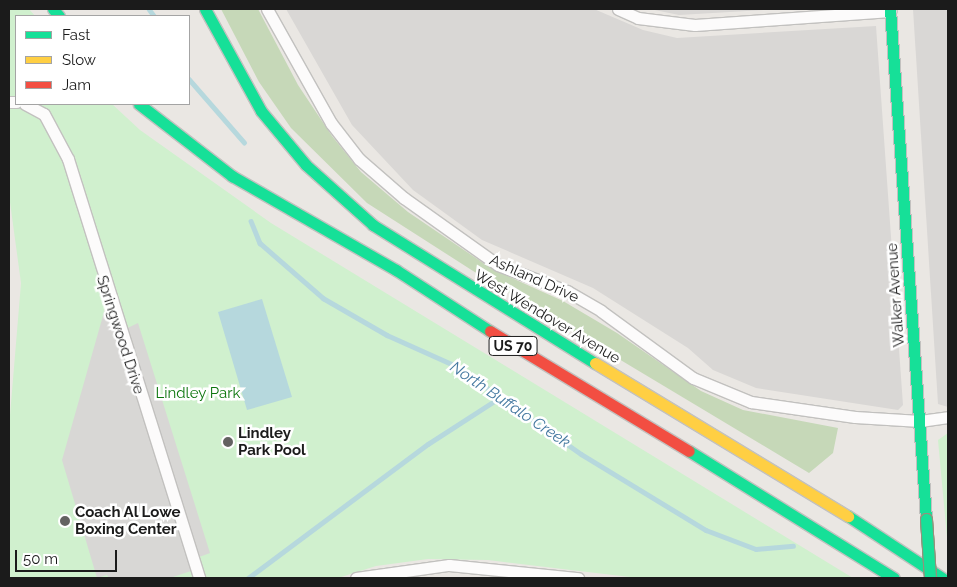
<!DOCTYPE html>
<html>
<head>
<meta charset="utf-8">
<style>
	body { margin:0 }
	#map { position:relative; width:957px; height:587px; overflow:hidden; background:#eae7e3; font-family:Raleway,sans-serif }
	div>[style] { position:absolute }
	.residential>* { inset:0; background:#d9d7d5 }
	.forest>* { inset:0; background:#c6d8b8 }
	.park>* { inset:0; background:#d0f0ce }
	.parking>* { inset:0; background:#d8d7d5 }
	.water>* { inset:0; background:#b6d8dd }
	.stream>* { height:4.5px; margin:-2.25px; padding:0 2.25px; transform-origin:2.25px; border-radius:2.25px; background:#b6d8dd }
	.roads { filter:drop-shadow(1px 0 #c2c1bf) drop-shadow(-1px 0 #c2c1bf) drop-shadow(0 1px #c2c1bf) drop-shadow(0 -1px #c2c1bf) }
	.street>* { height:11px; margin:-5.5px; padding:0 5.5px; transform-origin:5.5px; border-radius:5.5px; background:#fcfbfb }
	.fast>* { height:11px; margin:-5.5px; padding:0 5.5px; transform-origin:5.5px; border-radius:5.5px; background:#16e098 }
	.slow>* { height:11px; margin:-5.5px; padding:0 5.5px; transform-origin:5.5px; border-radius:5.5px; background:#ffcf43 }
	.jam>* { height:11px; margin:-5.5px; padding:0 5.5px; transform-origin:5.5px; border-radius:5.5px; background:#f24e42 }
	.bridges { filter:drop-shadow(1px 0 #93927c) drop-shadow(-1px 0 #93927c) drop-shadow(0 1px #93927c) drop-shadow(0 -1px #93927c) }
	.fast-bridge>* { height:11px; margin:-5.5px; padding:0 5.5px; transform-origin:5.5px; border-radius:5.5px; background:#16e098 }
	.dots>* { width:14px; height:14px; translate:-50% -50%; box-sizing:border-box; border:2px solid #fff; border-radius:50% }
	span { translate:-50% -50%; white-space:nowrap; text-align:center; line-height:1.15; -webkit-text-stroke:5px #fff; paint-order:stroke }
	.shield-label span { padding:1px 4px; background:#fff; border:1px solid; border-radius:4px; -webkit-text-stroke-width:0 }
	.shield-label { font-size:14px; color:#1b1b1b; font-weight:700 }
	.street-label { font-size:15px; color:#1b1b1b }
	.park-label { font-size:15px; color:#0c760d }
	.poi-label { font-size:15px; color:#1b1b1b; font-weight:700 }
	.left { translate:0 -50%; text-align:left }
	.water-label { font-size:16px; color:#467aa1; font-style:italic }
	.frame { position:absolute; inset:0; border:10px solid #1b1b1b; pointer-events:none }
	.legend { position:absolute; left:15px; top:15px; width:175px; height:90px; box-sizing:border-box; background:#fff; border:1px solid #a4a4a4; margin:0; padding:6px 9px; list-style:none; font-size:15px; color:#1b1b1b }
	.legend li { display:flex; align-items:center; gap:10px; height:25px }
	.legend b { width:25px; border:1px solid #a4a4a4 }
	.scale { position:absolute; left:15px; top:550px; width:102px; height:22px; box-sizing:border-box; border:2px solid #1b1b1b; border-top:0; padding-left:6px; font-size:15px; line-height:18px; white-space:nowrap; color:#1b1b1b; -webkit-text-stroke:4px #fff; paint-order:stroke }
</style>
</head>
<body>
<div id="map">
	<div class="residential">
		<i style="clip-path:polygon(286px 9px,594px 9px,643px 30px,677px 38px,876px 26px,903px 405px,898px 410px,756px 388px,713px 370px,688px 348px,593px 288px,482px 240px,413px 190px,352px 125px)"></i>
		<i style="clip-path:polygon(650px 9px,780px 9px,679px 15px)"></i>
		<i style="clip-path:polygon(913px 9px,948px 9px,948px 407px,938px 404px)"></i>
	</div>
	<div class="forest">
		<i style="clip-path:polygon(221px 9px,258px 9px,298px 85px,332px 136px,361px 172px,408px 212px,492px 269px,563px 301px,617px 333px,701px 391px,743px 410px,838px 428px,833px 453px,809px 473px,484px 278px,367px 203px,291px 128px,259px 82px)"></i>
	</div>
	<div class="park">
		<i style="clip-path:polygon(9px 9px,29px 9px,35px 16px,16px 16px,16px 104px,112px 104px,140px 130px,271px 223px,853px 578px,638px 578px,488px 560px,428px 559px,376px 566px,338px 578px,9px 578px,9px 427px,21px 283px,9px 195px)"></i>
		<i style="clip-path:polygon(948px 433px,948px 548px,938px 440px)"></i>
	</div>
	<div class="parking">
		<i style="clip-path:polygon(108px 298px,119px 332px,138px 323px,210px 553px,191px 560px,194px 570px,170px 578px,109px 578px,107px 575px,97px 578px,62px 460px)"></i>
	</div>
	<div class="water">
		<i style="clip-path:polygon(262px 299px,292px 397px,247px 410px,218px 312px)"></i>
	</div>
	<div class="stream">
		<i style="left:149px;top:9px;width:9px;rotate:54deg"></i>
		<i style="left:189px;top:79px;width:84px;rotate:48.9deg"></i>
		<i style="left:251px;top:221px;width:24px;rotate:68deg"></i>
		<i style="left:260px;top:243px;width:84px;rotate:41.1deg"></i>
		<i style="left:323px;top:298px;width:74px;rotate:30deg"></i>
		<i style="left:387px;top:335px;width:76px;rotate:24.2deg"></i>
		<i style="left:456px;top:366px;width:153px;rotate:35.1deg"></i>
		<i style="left:581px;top:454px;width:146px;rotate:31.3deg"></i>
		<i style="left:706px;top:530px;width:53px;rotate:20.8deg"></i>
		<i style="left:756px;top:549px;width:37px;rotate:-5deg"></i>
		<i style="left:248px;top:578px;width:224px;rotate:-36.7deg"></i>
		<i style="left:428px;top:444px;width:85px;rotate:-32.9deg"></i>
	</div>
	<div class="roads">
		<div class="street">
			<i style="left:267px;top:9px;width:131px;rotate:60.7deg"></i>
			<i style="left:331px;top:123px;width:46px;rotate:52.1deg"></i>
			<i style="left:359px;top:159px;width:60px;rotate:40.9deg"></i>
			<i style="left:404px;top:198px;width:115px;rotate:35.5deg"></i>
			<i style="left:498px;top:265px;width:74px;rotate:20.6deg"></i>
			<i style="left:567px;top:291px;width:39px;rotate:30deg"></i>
			<i style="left:601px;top:311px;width:114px;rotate:36.1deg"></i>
			<i style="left:693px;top:378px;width:63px;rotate:22.5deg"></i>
			<i style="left:751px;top:402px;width:105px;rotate:8.2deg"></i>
			<i style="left:855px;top:417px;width:65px;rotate:3.5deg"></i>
			<i style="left:920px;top:421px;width:28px;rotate:-8deg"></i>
			<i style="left:618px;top:9px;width:22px;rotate:24deg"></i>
			<i style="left:638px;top:18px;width:57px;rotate:7deg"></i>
			<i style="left:695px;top:25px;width:196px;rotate:-4.1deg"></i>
			<i style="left:9px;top:102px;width:7px"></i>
			<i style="left:25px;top:104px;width:21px;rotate:28deg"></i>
			<i style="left:44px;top:114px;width:51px;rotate:61.9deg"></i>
			<i style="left:68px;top:159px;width:439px;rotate:72.6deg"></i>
			<i style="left:356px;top:578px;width:94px;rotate:-8deg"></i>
			<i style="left:449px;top:565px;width:130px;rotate:5.8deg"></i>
		</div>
		<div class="fast">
			<i style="left:53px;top:9px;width:9px;rotate:49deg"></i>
			<i style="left:205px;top:9px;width:116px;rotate:61.2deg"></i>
			<i style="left:261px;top:111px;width:70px;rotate:50.2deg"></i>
			<i style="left:306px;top:165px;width:90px;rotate:41.8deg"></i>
			<i style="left:373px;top:225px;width:261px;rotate:31.9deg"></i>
			<i style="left:890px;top:9px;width:511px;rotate:85.96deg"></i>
			<i style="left:139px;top:104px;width:118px;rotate:37.7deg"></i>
			<i style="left:232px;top:176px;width:189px;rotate:29.8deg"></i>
			<i style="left:396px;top:270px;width:112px;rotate:33deg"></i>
			<i style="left:689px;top:451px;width:241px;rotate:31.8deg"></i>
			<i style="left:848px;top:516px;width:113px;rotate:33.4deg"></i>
		</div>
		<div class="slow">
			<i style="left:595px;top:363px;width:296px;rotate:31.2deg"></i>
		</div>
		<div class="jam">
			<i style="left:490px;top:331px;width:232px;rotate:31.1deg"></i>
		</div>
	</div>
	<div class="bridges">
		<div class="fast-bridge">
			<i style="left:926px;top:519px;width:59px;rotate:86.1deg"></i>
		</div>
	</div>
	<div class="dots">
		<i style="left:228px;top:442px;background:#636261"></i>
		<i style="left:65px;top:521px;background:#636261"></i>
	</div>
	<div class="shield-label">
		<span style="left:513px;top:346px">US 70</span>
	</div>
	<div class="street-label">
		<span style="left:534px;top:279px;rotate:24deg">Ashland Drive</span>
		<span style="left:896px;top:295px;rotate:-94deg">Walker Avenue</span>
		<span style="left:547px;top:317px;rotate:31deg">West Wendover Avenue</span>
		<span style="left:120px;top:335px;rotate:72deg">Springwood Drive</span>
	</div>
	<div class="park-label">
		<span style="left:198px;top:394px">Lindley Park</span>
	</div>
	<div class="poi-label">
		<span class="left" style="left:238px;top:442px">Lindley<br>Park Pool</span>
		<span class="left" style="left:75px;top:521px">Coach Al Lowe<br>Boxing Center</span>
	</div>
	<div class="water-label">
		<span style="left:510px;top:405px;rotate:34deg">North Buffalo Creek</span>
	</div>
	<div class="frame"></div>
	<ul class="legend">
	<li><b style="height:6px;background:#16e098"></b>Fast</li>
	<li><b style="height:6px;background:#ffcf43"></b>Slow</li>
	<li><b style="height:6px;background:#f24e42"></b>Jam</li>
	</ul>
	<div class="scale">50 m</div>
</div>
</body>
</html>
